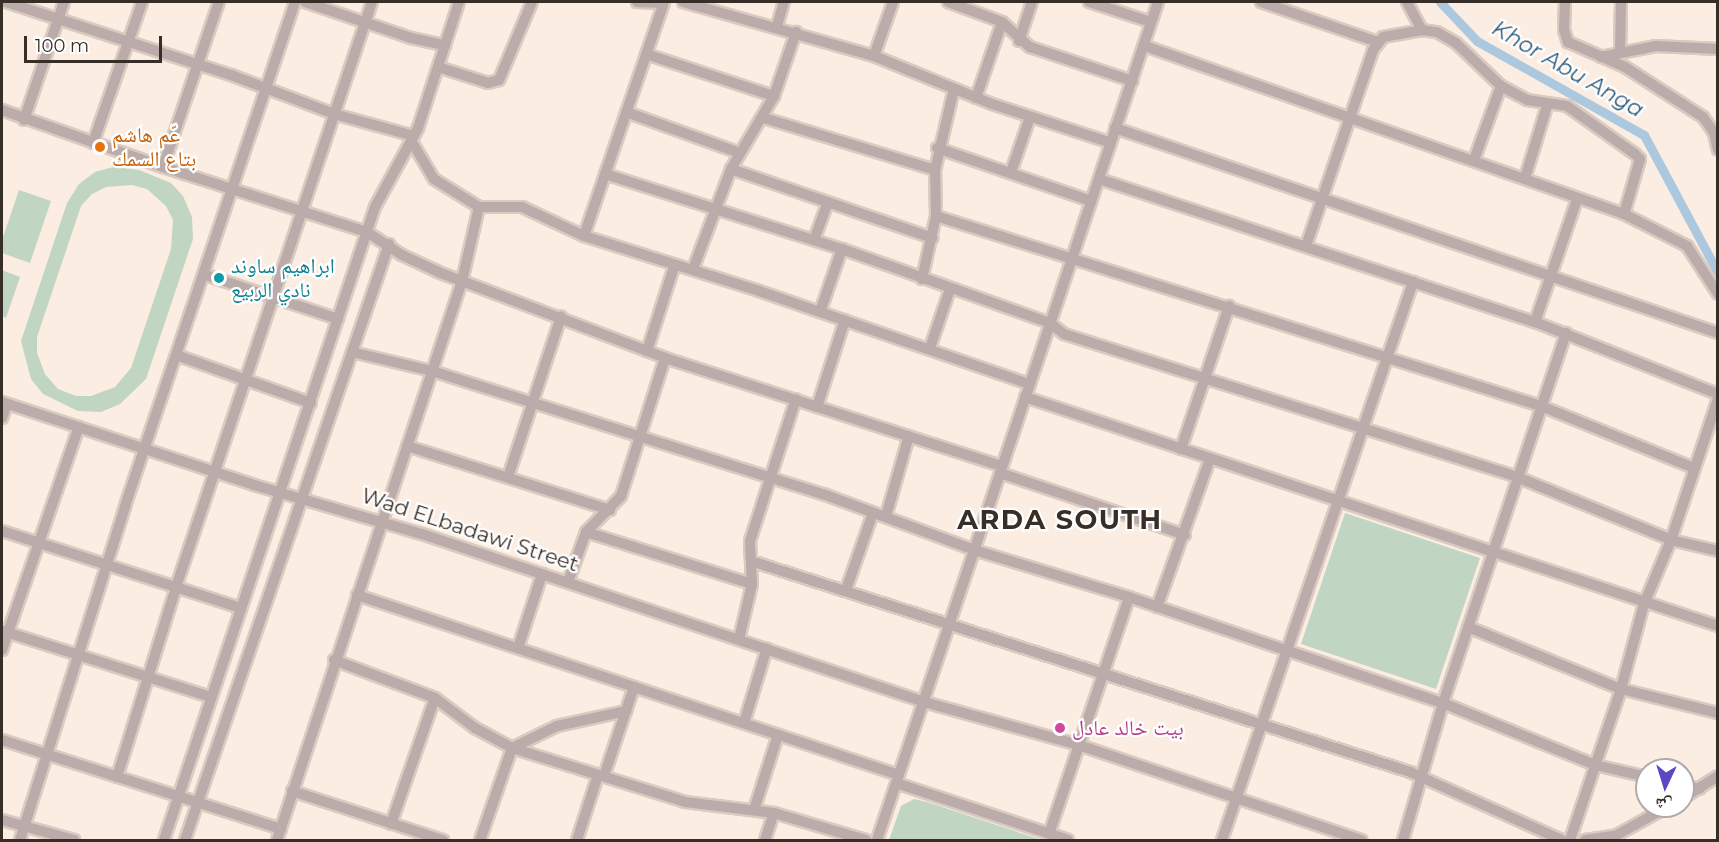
<!DOCTYPE html>
<html>
<head>
<meta charset="utf-8">
<style>
	body { margin:0 }
	#map { position:relative; width:1719px; height:842px; overflow:hidden; background:#fcede2; font-family:Montserrat,"Noto Naskh Arabic",sans-serif }
	div>[style] { position:absolute }
	.green>* { inset:0; background:#c1d5c3 }
	.canal>* { height:9px; margin:-4.5px; padding:0 4.5px; transform-origin:4.5px; border-radius:4.5px; background:#acc8de }
	.roads { filter:drop-shadow(2px 0 #d9cbc0) drop-shadow(-2px 0 #d9cbc0) drop-shadow(0 2px #d9cbc0) drop-shadow(0 -2px #d9cbc0) }
	.minor>* { height:10px; margin:-5px; padding:0 5px; transform-origin:5px; border-radius:5px; background:#bbabaa }
	.dots>* { width:16px; height:16px; translate:-50% -50%; box-sizing:border-box; border:3px solid #fff; border-radius:50% }
	span { translate:-50% -50%; white-space:nowrap; text-align:center; line-height:1.15; -webkit-text-stroke:4.5px #fff; paint-order:stroke }
	.food-label { font-size:21px; color:#c56008 }
	.left { translate:0 -50%; text-align:left }
	.culture-label { font-size:21px; color:#0d838f }
	.street-label { font-size:21px; color:#372e27 }
	.hotel-label { font-size:21px; color:#b23c85 }
	.water-label { font-size:22px; color:#2f5c7d; font-style:italic }
	.district-label { font-size:27px; color:#372e27; font-weight:700; letter-spacing:1.5px }
	.frame { position:absolute; inset:0; border:3px solid #372e27; pointer-events:none }
	.north { position:absolute; left:1635px; top:758px; width:60px; height:60px; box-sizing:border-box; background:#fff; border:2px solid #afaba9; border-radius:50%; rotate:184deg; font-size:16px; font-weight:700; line-height:24px; text-align:center; color:#372e27 }
	.north::after { content:''; display:block; margin:auto; width:21px; height:27px; background:#5c48c0; clip-path:polygon(50% 0,100% 100%,50% 72%,0 100%) }
	.scale { position:absolute; left:24px; top:36px; width:138px; height:27px; box-sizing:border-box; border:3px solid #372e27; border-top:0; padding-left:8px; font-size:18px; line-height:21px; white-space:nowrap; color:#372e27; -webkit-text-stroke:4px #fff; paint-order:stroke }
</style>
</head>
<body>
<div id="map">
	<div class="green">
		<i style="clip-path:polygon(evenodd,113px 167px,139px 170px,171px 183px,183px 196px,192px 217px,193px 239px,146px 379px,120px 404px,101px 412px,78px 411px,43px 394px,31px 379px,21px 341px,67px 203px,79px 184px,95px 172px,113px 167px,132px 185px,147px 189px,166px 206px,173px 220px,171px 249px,131px 368px,115px 387px,91px 396px,76px 396px,58px 389px,45px 374px,37px 353px,37px 337px,81px 206px,92px 194px,106px 187px,132px 185px)"></i>
		<i style="clip-path:polygon(19px 190px,51px 201px,30px 263px,2px 253px,2px 240px)"></i>
		<i style="clip-path:polygon(2px 270px,20px 277px,6px 318px,2px 316px)"></i>
		<i style="clip-path:polygon(1345px 513px,1480px 558px,1436px 689px,1301px 644px)"></i>
		<i style="clip-path:polygon(914px 799px,927px 802px,1042px 840px,889px 840px,901px 806px)"></i>
	</div>
	<div class="canal">
		<i style="left:1440px;top:2px;width:54px;rotate:46.5deg"></i>
		<i style="left:1477px;top:41px;width:192px;rotate:29.4deg"></i>
		<i style="left:1644px;top:135px;width:157px;rotate:61.8deg"></i>
	</div>
	<div class="roads">
		<div class="minor">
			<i style="left:6px;top:2px;width:237px;rotate:18deg"></i>
			<i style="left:231px;top:75px;width:110px;rotate:20.7deg"></i>
			<i style="left:334px;top:114px;width:83px;rotate:15.4deg"></i>
			<i style="left:305px;top:2px;width:112px;rotate:18.8deg"></i>
			<i style="left:411px;top:38px;width:35px;rotate:12deg"></i>
			<i style="left:637px;top:2px;width:26px;rotate:2deg"></i>
			<i style="left:683px;top:2px;width:198px;rotate:15.8deg"></i>
			<i style="left:874px;top:56px;width:127px;rotate:22.1deg"></i>
			<i style="left:992px;top:104px;width:125px;rotate:18.1deg"></i>
			<i style="left:948px;top:2px;width:58px;rotate:20.3deg"></i>
			<i style="left:1002px;top:22px;width:38px;rotate:42deg"></i>
			<i style="left:1030px;top:47px;width:108px;rotate:18.4deg"></i>
			<i style="left:1089px;top:2px;width:65px;rotate:17.9deg"></i>
			<i style="left:1261px;top:2px;width:124px;rotate:18.9deg"></i>
			<i style="left:1407px;top:2px;width:32px;rotate:62deg"></i>
			<i style="left:1422px;top:30px;width:15px;rotate:8deg"></i>
			<i style="left:1437px;top:32px;width:22px;rotate:30deg"></i>
			<i style="left:1456px;top:43px;width:62px;rotate:43.7deg"></i>
			<i style="left:1501px;top:86px;width:30px;rotate:28deg"></i>
			<i style="left:1527px;top:100px;width:40px;rotate:8.5deg"></i>
			<i style="left:1567px;top:106px;width:83px;rotate:35.2deg"></i>
			<i style="left:1635px;top:154px;width:7px;rotate:45deg"></i>
			<i style="left:1640px;top:159px;width:57px;rotate:106.2deg"></i>
			<i style="left:1565px;top:2px;width:28px;rotate:92deg"></i>
			<i style="left:1564px;top:30px;width:13px;rotate:72deg"></i>
			<i style="left:1568px;top:42px;width:62px;rotate:23.7deg"></i>
			<i style="left:1625px;top:67px;width:93px;rotate:32.7deg"></i>
			<i style="left:1703px;top:117px;width:19px;rotate:55deg"></i>
			<i style="left:1714px;top:133px;width:17px;rotate:77deg"></i>
			<i style="left:777px;top:26px;width:25px;rotate:-74deg"></i>
			<i style="left:1019px;top:41px;width:41px;rotate:-71.6deg"></i>
			<i style="left:1145px;top:46px;width:508px;rotate:19.33deg"></i>
			<i style="left:1624px;top:214px;width:71px;rotate:26.9deg"></i>
			<i style="left:1687px;top:246px;width:57px;rotate:57.1deg"></i>
			<i style="left:1620px;top:51px;width:49px;rotate:-88.8deg"></i>
			<i style="left:646px;top:54px;width:135px;rotate:18.2deg"></i>
			<i style="left:874px;top:56px;width:57px;rotate:-70.6deg"></i>
			<i style="left:1601px;top:57px;width:56px;rotate:-11.3deg"></i>
			<i style="left:1656px;top:46px;width:62px;rotate:2.8deg"></i>
			<i style="left:438px;top:67px;width:52px;rotate:17.7deg"></i>
			<i style="left:488px;top:83px;width:11px;rotate:-15deg"></i>
			<i style="left:499px;top:80px;width:85px;rotate:-67.1deg"></i>
			<i style="left:976px;top:98px;width:80px;rotate:-71.1deg"></i>
			<i style="left:2px;top:110px;width:171px;rotate:19.5deg"></i>
			<i style="left:163px;top:167px;width:214px;rotate:17.7deg"></i>
			<i style="left:367px;top:232px;width:42px;rotate:33.3deg"></i>
			<i style="left:402px;top:255px;width:40px;rotate:25deg"></i>
			<i style="left:438px;top:272px;width:243px;rotate:20.7deg"></i>
			<i style="left:665px;top:358px;width:354px;rotate:17.8deg"></i>
			<i style="left:626px;top:112px;width:121px;rotate:19.8deg"></i>
			<i style="left:764px;top:118px;width:179px;rotate:16.9deg"></i>
			<i style="left:935px;top:170px;width:83px;rotate:-76.8deg"></i>
			<i style="left:24px;top:120px;width:125px;rotate:-71.3deg"></i>
			<i style="left:1115px;top:128px;width:637px;rotate:18.78deg"></i>
			<i style="left:412px;top:142px;width:43px;rotate:59.3deg"></i>
			<i style="left:434px;top:179px;width:53px;rotate:31.9deg"></i>
			<i style="left:479px;top:207px;width:43px"></i>
			<i style="left:522px;top:207px;width:68px;rotate:25.1deg"></i>
			<i style="left:584px;top:236px;width:183px;rotate:17.4deg"></i>
			<i style="left:759px;top:291px;width:286px;rotate:19deg"></i>
			<i style="left:93px;top:143px;width:149px;rotate:-70.8deg"></i>
			<i style="left:937px;top:148px;width:163px;rotate:19deg"></i>
			<i style="left:1474px;top:160px;width:79px;rotate:-70deg"></i>
			<i style="left:163px;top:167px;width:174px;rotate:-71.3deg"></i>
			<i style="left:731px;top:169px;width:213px;rotate:18.9deg"></i>
			<i style="left:1011px;top:172px;width:58px;rotate:-70.9deg"></i>
			<i style="left:605px;top:174px;width:249px;rotate:17.6deg"></i>
			<i style="left:842px;top:249px;width:221px;rotate:19.6deg"></i>
			<i style="left:1050px;top:323px;width:18px;rotate:38deg"></i>
			<i style="left:1064px;top:334px;width:475px;rotate:17.5deg"></i>
			<i style="left:1517px;top:477px;width:166px;rotate:22.2deg"></i>
			<i style="left:1671px;top:540px;width:48px;rotate:13.2deg"></i>
			<i style="left:1525px;top:178px;width:75px;rotate:-73deg"></i>
			<i style="left:1099px;top:179px;width:459px;rotate:18.2deg"></i>
			<i style="left:1535px;top:322px;width:197px;rotate:21.5deg"></i>
			<i style="left:936px;top:216px;width:634px;rotate:17.43deg"></i>
			<i style="left:1541px;top:406px;width:165px;rotate:22.1deg"></i>
			<i style="left:584px;top:236px;width:247px;rotate:-71.1deg"></i>
			<i style="left:814px;top:240px;width:40px;rotate:-69.8deg"></i>
			<i style="left:1306px;top:246px;width:207px;rotate:-71.1deg"></i>
			<i style="left:1373px;top:50px;width:16px;rotate:-52deg"></i>
			<i style="left:1383px;top:37px;width:40px;rotate:-10deg"></i>
			<i style="left:693px;top:269px;width:107px;rotate:-69.2deg"></i>
			<i style="left:731px;top:169px;width:85px;rotate:-59.5deg"></i>
			<i style="left:774px;top:96px;width:68px;rotate:-71deg"></i>
			<i style="left:206px;top:275px;width:139px;rotate:18.4deg"></i>
			<i style="left:922px;top:279px;width:65px;rotate:-77.5deg"></i>
			<i style="left:936px;top:216px;width:46px;rotate:-91.2deg"></i>
			<i style="left:820px;top:312px;width:67px;rotate:-70.8deg"></i>
			<i style="left:1535px;top:322px;width:130px;rotate:-71.1deg"></i>
			<i style="left:930px;top:348px;width:62px;rotate:-71.3deg"></i>
			<i style="left:647px;top:351px;width:88px;rotate:-72.2deg"></i>
			<i style="left:352px;top:352px;width:82px;rotate:13.4deg"></i>
			<i style="left:432px;top:371px;width:410px;rotate:17.5deg"></i>
			<i style="left:823px;top:494px;width:161px;rotate:20.3deg"></i>
			<i style="left:974px;top:550px;width:162px;rotate:16.9deg"></i>
			<i style="left:1129px;top:597px;width:331px;rotate:18.7deg"></i>
			<i style="left:1443px;top:703px;width:164px;rotate:22.2deg"></i>
			<i style="left:1595px;top:765px;width:53px;rotate:13deg"></i>
			<i style="left:179px;top:356px;width:140px;rotate:19.6deg"></i>
			<i style="left:1025px;top:397px;width:730px;rotate:18.29deg"></i>
			<i style="left:2px;top:402px;width:265px;rotate:18.2deg"></i>
			<i style="left:254px;top:485px;width:175px;rotate:16.3deg"></i>
			<i style="left:422px;top:534px;width:529px;rotate:18.5deg"></i>
			<i style="left:924px;top:702px;width:161px;rotate:15.5deg"></i>
			<i style="left:1079px;top:745px;width:298px;rotate:18.6deg"></i>
			<i style="left:817px;top:407px;width:91px;rotate:-72.2deg"></i>
			<i style="left:2px;top:418px;width:15px;rotate:-70deg"></i>
			<i style="left:407px;top:446px;width:213px;rotate:17.5deg"></i>
			<i style="left:1181px;top:449px;width:151px;rotate:-71.4deg"></i>
			<i style="left:1000px;top:473px;width:195px;rotate:18.5deg"></i>
			<i style="left:508px;top:477px;width:169px;rotate:-71.7deg"></i>
			<i style="left:886px;top:516px;width:83px;rotate:-74deg"></i>
			<i style="left:2px;top:531px;width:250px;rotate:17.9deg"></i>
			<i style="left:586px;top:532px;width:174px;rotate:17.4deg"></i>
			<i style="left:751px;top:561px;width:692px;rotate:17.75deg"></i>
			<i style="left:1410px;top:772px;width:167px;rotate:24.1deg"></i>
			<i style="left:568px;top:582px;width:53px;rotate:-70.2deg"></i>
			<i style="left:586px;top:532px;width:50px;rotate:-45.8deg"></i>
			<i style="left:621px;top:496px;width:145px;rotate:-72.3deg"></i>
			<i style="left:846px;top:590px;width:82px;rotate:-70.7deg"></i>
			<i style="left:357px;top:595px;width:571px;rotate:18.37deg"></i>
			<i style="left:1157px;top:607px;width:157px;rotate:-70.3deg"></i>
			<i style="left:1468px;top:627px;width:165px;rotate:22.1deg"></i>
			<i style="left:1621px;top:689px;width:100px;rotate:13.9deg"></i>
			<i style="left:3px;top:631px;width:218px;rotate:17.6deg"></i>
			<i style="left:739px;top:639px;width:57px;rotate:-76.7deg"></i>
			<i style="left:752px;top:584px;width:43px;rotate:-92.7deg"></i>
			<i style="left:750px;top:541px;width:149px;rotate:-72.1deg"></i>
			<i style="left:518px;top:648px;width:78px;rotate:-72deg"></i>
			<i style="left:2px;top:650px;width:236px;rotate:-71deg"></i>
			<i style="left:334px;top:660px;width:108px;rotate:20.6deg"></i>
			<i style="left:435px;top:698px;width:50px;rotate:36.9deg"></i>
			<i style="left:475px;top:728px;width:42px;rotate:28.4deg"></i>
			<i style="left:512px;top:748px;width:181px;rotate:17.3deg"></i>
			<i style="left:685px;top:802px;width:90px;rotate:7deg"></i>
			<i style="left:774px;top:813px;width:96px;rotate:16.4deg"></i>
			<i style="left:744px;top:723px;width:78px;rotate:-73deg"></i>
			<i style="left:2px;top:740px;width:293px;rotate:17.7deg"></i>
			<i style="left:604px;top:776px;width:94px;rotate:-71.4deg"></i>
			<i style="left:117px;top:777px;width:199px;rotate:-72.7deg"></i>
			<i style="left:176px;top:587px;width:617px;rotate:-71.48deg"></i>
			<i style="left:896px;top:783px;width:181px;rotate:18.3deg"></i>
			<i style="left:1683px;top:785px;width:17px;rotate:13deg"></i>
			<i style="left:292px;top:791px;width:159px;rotate:18deg"></i>
			<i style="left:1683px;top:798px;width:41px;rotate:-32.2deg"></i>
			<i style="left:754px;top:810px;width:79px;rotate:-72.3deg"></i>
			<i style="left:2px;top:820px;width:75px;rotate:15.5deg"></i>
			<i style="left:391px;top:824px;width:133px;rotate:-70.8deg"></i>
			<i style="left:1049px;top:834px;width:250px;rotate:-71.3deg"></i>
			<i style="left:20px;top:840px;width:353px;rotate:-72.5deg"></i>
			<i style="left:126px;top:503px;width:529px;rotate:-71.36deg"></i>
			<i style="left:164px;top:840px;width:667px;rotate:-71.57deg"></i>
			<i style="left:375px;top:207px;width:90px;rotate:-61.4deg"></i>
			<i style="left:418px;top:128px;width:133px;rotate:-72deg"></i>
			<i style="left:185px;top:840px;width:630px;rotate:-71.1deg"></i>
			<i style="left:277px;top:840px;width:589px;rotate:-71.69deg"></i>
			<i style="left:462px;top:281px;width:76px;rotate:-77.1deg"></i>
			<i style="left:480px;top:840px;width:97px;rotate:-70.8deg"></i>
			<i style="left:512px;top:748px;width:50px;rotate:-26.1deg"></i>
			<i style="left:557px;top:726px;width:71px;rotate:-12.3deg"></i>
			<i style="left:577px;top:840px;width:68px;rotate:-72.1deg"></i>
			<i style="left:765px;top:840px;width:28px;rotate:-72deg"></i>
			<i style="left:877px;top:840px;width:884px;rotate:-71.46deg"></i>
			<i style="left:1222px;top:840px;width:590px;rotate:-71.1deg"></i>
			<i style="left:1403px;top:840px;width:143px;rotate:-73.7deg"></i>
			<i style="left:1443px;top:703px;width:390px;rotate:-71.6deg"></i>
			<i style="left:1570px;top:840px;width:159px;rotate:-71.3deg"></i>
			<i style="left:1621px;top:689px;width:88px;rotate:-74.9deg"></i>
			<i style="left:1644px;top:604px;width:69px;rotate:-67.1deg"></i>
			<i style="left:1671px;top:540px;width:149px;rotate:-71.6deg"></i>
			<i style="left:1585px;top:840px;width:30px;rotate:-8deg"></i>
			<i style="left:1615px;top:836px;width:62px;rotate:-29.1deg"></i>
		</div>
	</div>
	<div class="dots">
		<i style="left:100px;top:147px;background:#e8710a"></i>
		<i style="left:219px;top:278px;background:#0f9aa8"></i>
		<i style="left:1060px;top:728px;background:#d1479c"></i>
	</div>
	<div class="food-label">
		<span class="left" style="left:112px;top:147px">عّم هاشم<br>بتاع السمك</span>
	</div>
	<div class="culture-label">
		<span class="left" style="left:231px;top:278px">ابراهيم ساوند<br>نادي الربيع</span>
	</div>
	<div class="street-label">
		<span style="left:470px;top:530px;rotate:18deg">Wad ELbadawi Street</span>
	</div>
	<div class="hotel-label">
		<span class="left" style="left:1072px;top:728px">بيت خالد عادل</span>
	</div>
	<div class="water-label">
		<span style="left:1568px;top:69px;rotate:30deg">Khor Abu Anga</span>
	</div>
	<div class="district-label">
		<span style="left:1060px;top:520px">ARDA SOUTH</span>
	</div>
	<div class="frame"></div>
	<div class="north">ش</div>
	<div class="scale">100 m</div>
</div>
</body>
</html>
